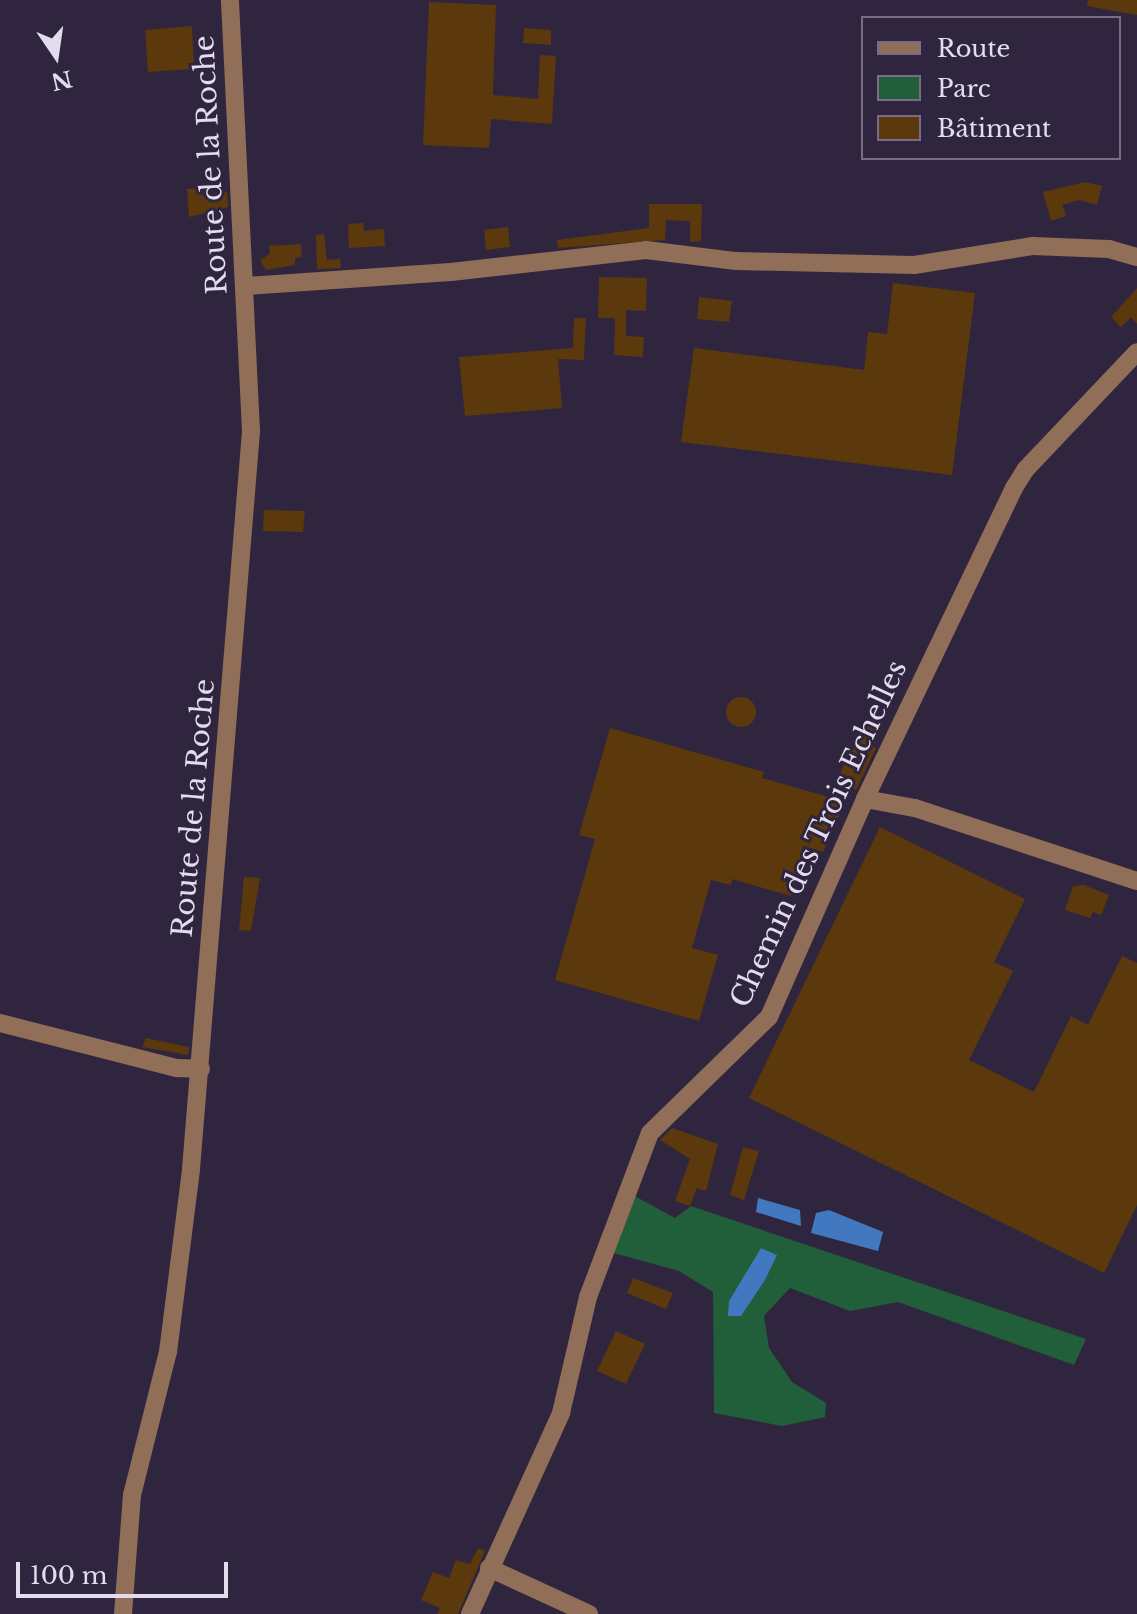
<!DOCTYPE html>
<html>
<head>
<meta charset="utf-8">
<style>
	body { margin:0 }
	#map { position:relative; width:1137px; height:1614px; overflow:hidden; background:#30253f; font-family:"Libre Baskerville",serif }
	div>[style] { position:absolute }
	.green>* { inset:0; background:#215e3a }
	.water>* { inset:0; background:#4278bf }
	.building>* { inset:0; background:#5b390c }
	.round { border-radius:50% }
	.minor>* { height:18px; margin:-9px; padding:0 9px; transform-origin:9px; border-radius:9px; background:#916e57 }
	span { translate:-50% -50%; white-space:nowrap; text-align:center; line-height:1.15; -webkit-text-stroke:6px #30253f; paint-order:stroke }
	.street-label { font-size:28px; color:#e2dced }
	.legend { position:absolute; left:861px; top:16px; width:260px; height:144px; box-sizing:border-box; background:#30253f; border:2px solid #776e85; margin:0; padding:10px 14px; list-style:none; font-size:24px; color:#e2dced }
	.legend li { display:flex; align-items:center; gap:16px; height:40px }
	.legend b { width:40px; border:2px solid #776e85 }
	.north { position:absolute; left:16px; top:16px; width:80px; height:80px; -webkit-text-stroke:6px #30253f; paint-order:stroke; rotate:167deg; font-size:22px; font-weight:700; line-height:32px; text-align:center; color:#e2dced }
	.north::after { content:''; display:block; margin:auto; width:28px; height:36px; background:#e2dced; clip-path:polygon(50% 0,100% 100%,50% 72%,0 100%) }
	.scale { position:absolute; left:16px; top:1562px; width:212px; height:36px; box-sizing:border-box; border:4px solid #e2dced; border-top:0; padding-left:10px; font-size:24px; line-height:28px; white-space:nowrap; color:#e2dced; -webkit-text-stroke:6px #30253f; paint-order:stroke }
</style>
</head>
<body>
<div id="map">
	<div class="green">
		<i style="clip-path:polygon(631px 1194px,675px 1218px,691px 1206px,1086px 1339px,1074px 1365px,898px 1302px,850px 1311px,790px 1288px,764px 1316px,769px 1348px,792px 1382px,826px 1403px,825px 1417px,782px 1426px,714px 1413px,713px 1292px,679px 1271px,610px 1252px)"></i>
	</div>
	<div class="water">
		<i style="clip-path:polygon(758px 1198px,800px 1210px,801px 1226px,756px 1212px)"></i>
		<i style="clip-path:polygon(829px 1210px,883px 1232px,878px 1251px,811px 1233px,816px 1213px)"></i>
		<i style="clip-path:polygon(761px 1248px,777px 1255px,765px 1280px,741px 1316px,728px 1316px,729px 1301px)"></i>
	</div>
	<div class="building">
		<i style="clip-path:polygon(1088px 0,1137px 0,1137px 15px,1087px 6px)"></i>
		<i style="clip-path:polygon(429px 2px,496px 5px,493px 95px,538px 99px,540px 55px,556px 56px,552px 124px,491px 119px,489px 148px,423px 145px)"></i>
		<i style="clip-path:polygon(192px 26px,194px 69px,148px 72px,145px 30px)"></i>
		<i style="clip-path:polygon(524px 28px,551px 30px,551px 45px,523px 43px)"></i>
		<i style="clip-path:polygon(1085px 182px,1102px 186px,1097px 205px,1079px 200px,1062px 205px,1066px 216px,1051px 221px,1043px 192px)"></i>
		<i style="clip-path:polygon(200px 188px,201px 194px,227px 192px,228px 207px,189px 217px,187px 189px)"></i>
		<i style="clip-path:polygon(649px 204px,702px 204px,701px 241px,690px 242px,690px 221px,666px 220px,665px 240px,558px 248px,557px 240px,649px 228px)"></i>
		<i style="clip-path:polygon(363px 223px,364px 231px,384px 229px,385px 246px,349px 248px,348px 224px)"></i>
		<i style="clip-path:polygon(508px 227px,510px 247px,486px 250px,484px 230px)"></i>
		<i style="clip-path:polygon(324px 234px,327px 260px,340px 259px,341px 268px,317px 269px,316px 235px)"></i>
		<i style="clip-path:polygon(301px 244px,302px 257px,295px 258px,295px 265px,266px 270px,260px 260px,270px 254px,269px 246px)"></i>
		<i style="clip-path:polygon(599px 277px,647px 278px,646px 311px,626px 310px,626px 336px,644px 337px,643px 357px,614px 355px,615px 318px,598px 318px)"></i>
		<i style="clip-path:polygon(893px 283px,975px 293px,952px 475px,681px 442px,694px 348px,864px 370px,868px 332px,887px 334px)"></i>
		<i style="clip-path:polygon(1137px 288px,1137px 324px,1131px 317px,1121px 327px,1111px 317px)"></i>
		<i style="clip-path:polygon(699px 297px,732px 301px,729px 322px,697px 319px)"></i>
		<i style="clip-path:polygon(574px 318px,586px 318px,584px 360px,558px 359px,562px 408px,465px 416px,459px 357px,573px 348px)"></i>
		<i style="clip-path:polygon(264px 510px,305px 511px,303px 532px,263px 531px)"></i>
		<i class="round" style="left:726px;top:697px;width:30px;height:30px"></i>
		<i style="clip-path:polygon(866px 718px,877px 723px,867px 744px,876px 748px,856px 790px,851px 788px,823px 852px,808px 847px,791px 896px,732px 879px,731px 885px,711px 880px,692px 948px,718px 955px,699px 1021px,555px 980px,595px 839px,579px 835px,610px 728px,764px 772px,762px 778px,829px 797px)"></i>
		<i style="clip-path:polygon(880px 827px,1025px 899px,994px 962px,1013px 971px,969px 1060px,1034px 1092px,1071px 1016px,1088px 1025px,1122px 956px,1137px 963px,1137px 1205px,1104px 1273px,749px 1098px)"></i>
		<i style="clip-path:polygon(244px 877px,260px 878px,251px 931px,239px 930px)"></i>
		<i style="clip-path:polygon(1084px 885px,1109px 895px,1101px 915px,1093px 912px,1090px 918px,1065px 910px,1073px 886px)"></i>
		<i style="clip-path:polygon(146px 1038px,189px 1047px,188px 1055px,142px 1047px)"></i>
		<i style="clip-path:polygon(672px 1128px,718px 1144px,706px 1191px,697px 1188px,690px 1206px,675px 1201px,690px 1159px,660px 1140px)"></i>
		<i style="clip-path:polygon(743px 1147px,759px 1151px,744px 1200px,730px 1195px)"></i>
		<i style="clip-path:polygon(633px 1278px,673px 1293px,666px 1309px,627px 1293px)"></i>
		<i style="clip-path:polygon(616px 1331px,645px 1344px,626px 1384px,597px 1371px)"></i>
		<i style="clip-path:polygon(478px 1548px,485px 1551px,458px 1614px,437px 1614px,440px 1608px,421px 1600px,433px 1572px,449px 1578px,456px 1560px,470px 1564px)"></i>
	</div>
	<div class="minor">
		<i style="left:246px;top:286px;width:205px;rotate:-3.9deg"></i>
		<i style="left:451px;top:272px;width:196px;rotate:-6.4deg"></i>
		<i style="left:646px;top:250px;width:91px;rotate:7deg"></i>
		<i style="left:736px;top:261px;width:178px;rotate:1.3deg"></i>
		<i style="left:914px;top:265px;width:121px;rotate:-9.1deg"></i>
		<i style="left:1033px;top:246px;width:76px;rotate:2.3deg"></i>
		<i style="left:1109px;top:249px;width:29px;rotate:16deg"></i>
		<i style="left:865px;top:799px;width:51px;rotate:10.2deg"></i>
		<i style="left:915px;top:808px;width:234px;rotate:18.2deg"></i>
		<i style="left:0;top:1023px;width:183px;rotate:14.3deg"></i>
		<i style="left:177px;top:1068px;width:24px;rotate:2deg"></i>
		<i style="left:489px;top:1568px;width:110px;rotate:24.7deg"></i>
		<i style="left:123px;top:1614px;width:119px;rotate:-85.7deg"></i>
		<i style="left:132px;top:1495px;width:147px;rotate:-75.9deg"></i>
		<i style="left:168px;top:1352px;width:184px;rotate:-82.8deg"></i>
		<i style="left:191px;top:1169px;width:740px;rotate:-85.35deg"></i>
		<i style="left:251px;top:431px;width:432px;rotate:-92.8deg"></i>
		<i style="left:470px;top:1614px;width:221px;rotate:-65.6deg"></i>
		<i style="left:561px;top:1413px;width:119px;rotate:-76.9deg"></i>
		<i style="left:588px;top:1297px;width:175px;rotate:-69.3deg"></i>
		<i style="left:650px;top:1133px;width:166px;rotate:-44.3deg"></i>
		<i style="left:769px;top:1017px;width:238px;rotate:-66.2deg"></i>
		<i style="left:865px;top:799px;width:345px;rotate:-64.4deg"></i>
		<i style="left:1014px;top:488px;width:22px;rotate:-58deg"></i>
		<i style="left:1026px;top:469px;width:161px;rotate:-46.5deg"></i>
	</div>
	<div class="street-label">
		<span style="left:211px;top:165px;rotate:-93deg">Route de la Roche</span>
		<span style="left:194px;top:808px;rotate:-85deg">Route de la Roche</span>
		<span style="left:819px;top:834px;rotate:-65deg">Chemin des Trois Echelles</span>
	</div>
	<ul class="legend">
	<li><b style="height:10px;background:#916e57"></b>Route</li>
	<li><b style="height:22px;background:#215e3a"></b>Parc</li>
	<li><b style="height:22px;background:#5b390c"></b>Bâtiment</li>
	</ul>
	<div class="north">N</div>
	<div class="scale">100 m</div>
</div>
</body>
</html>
